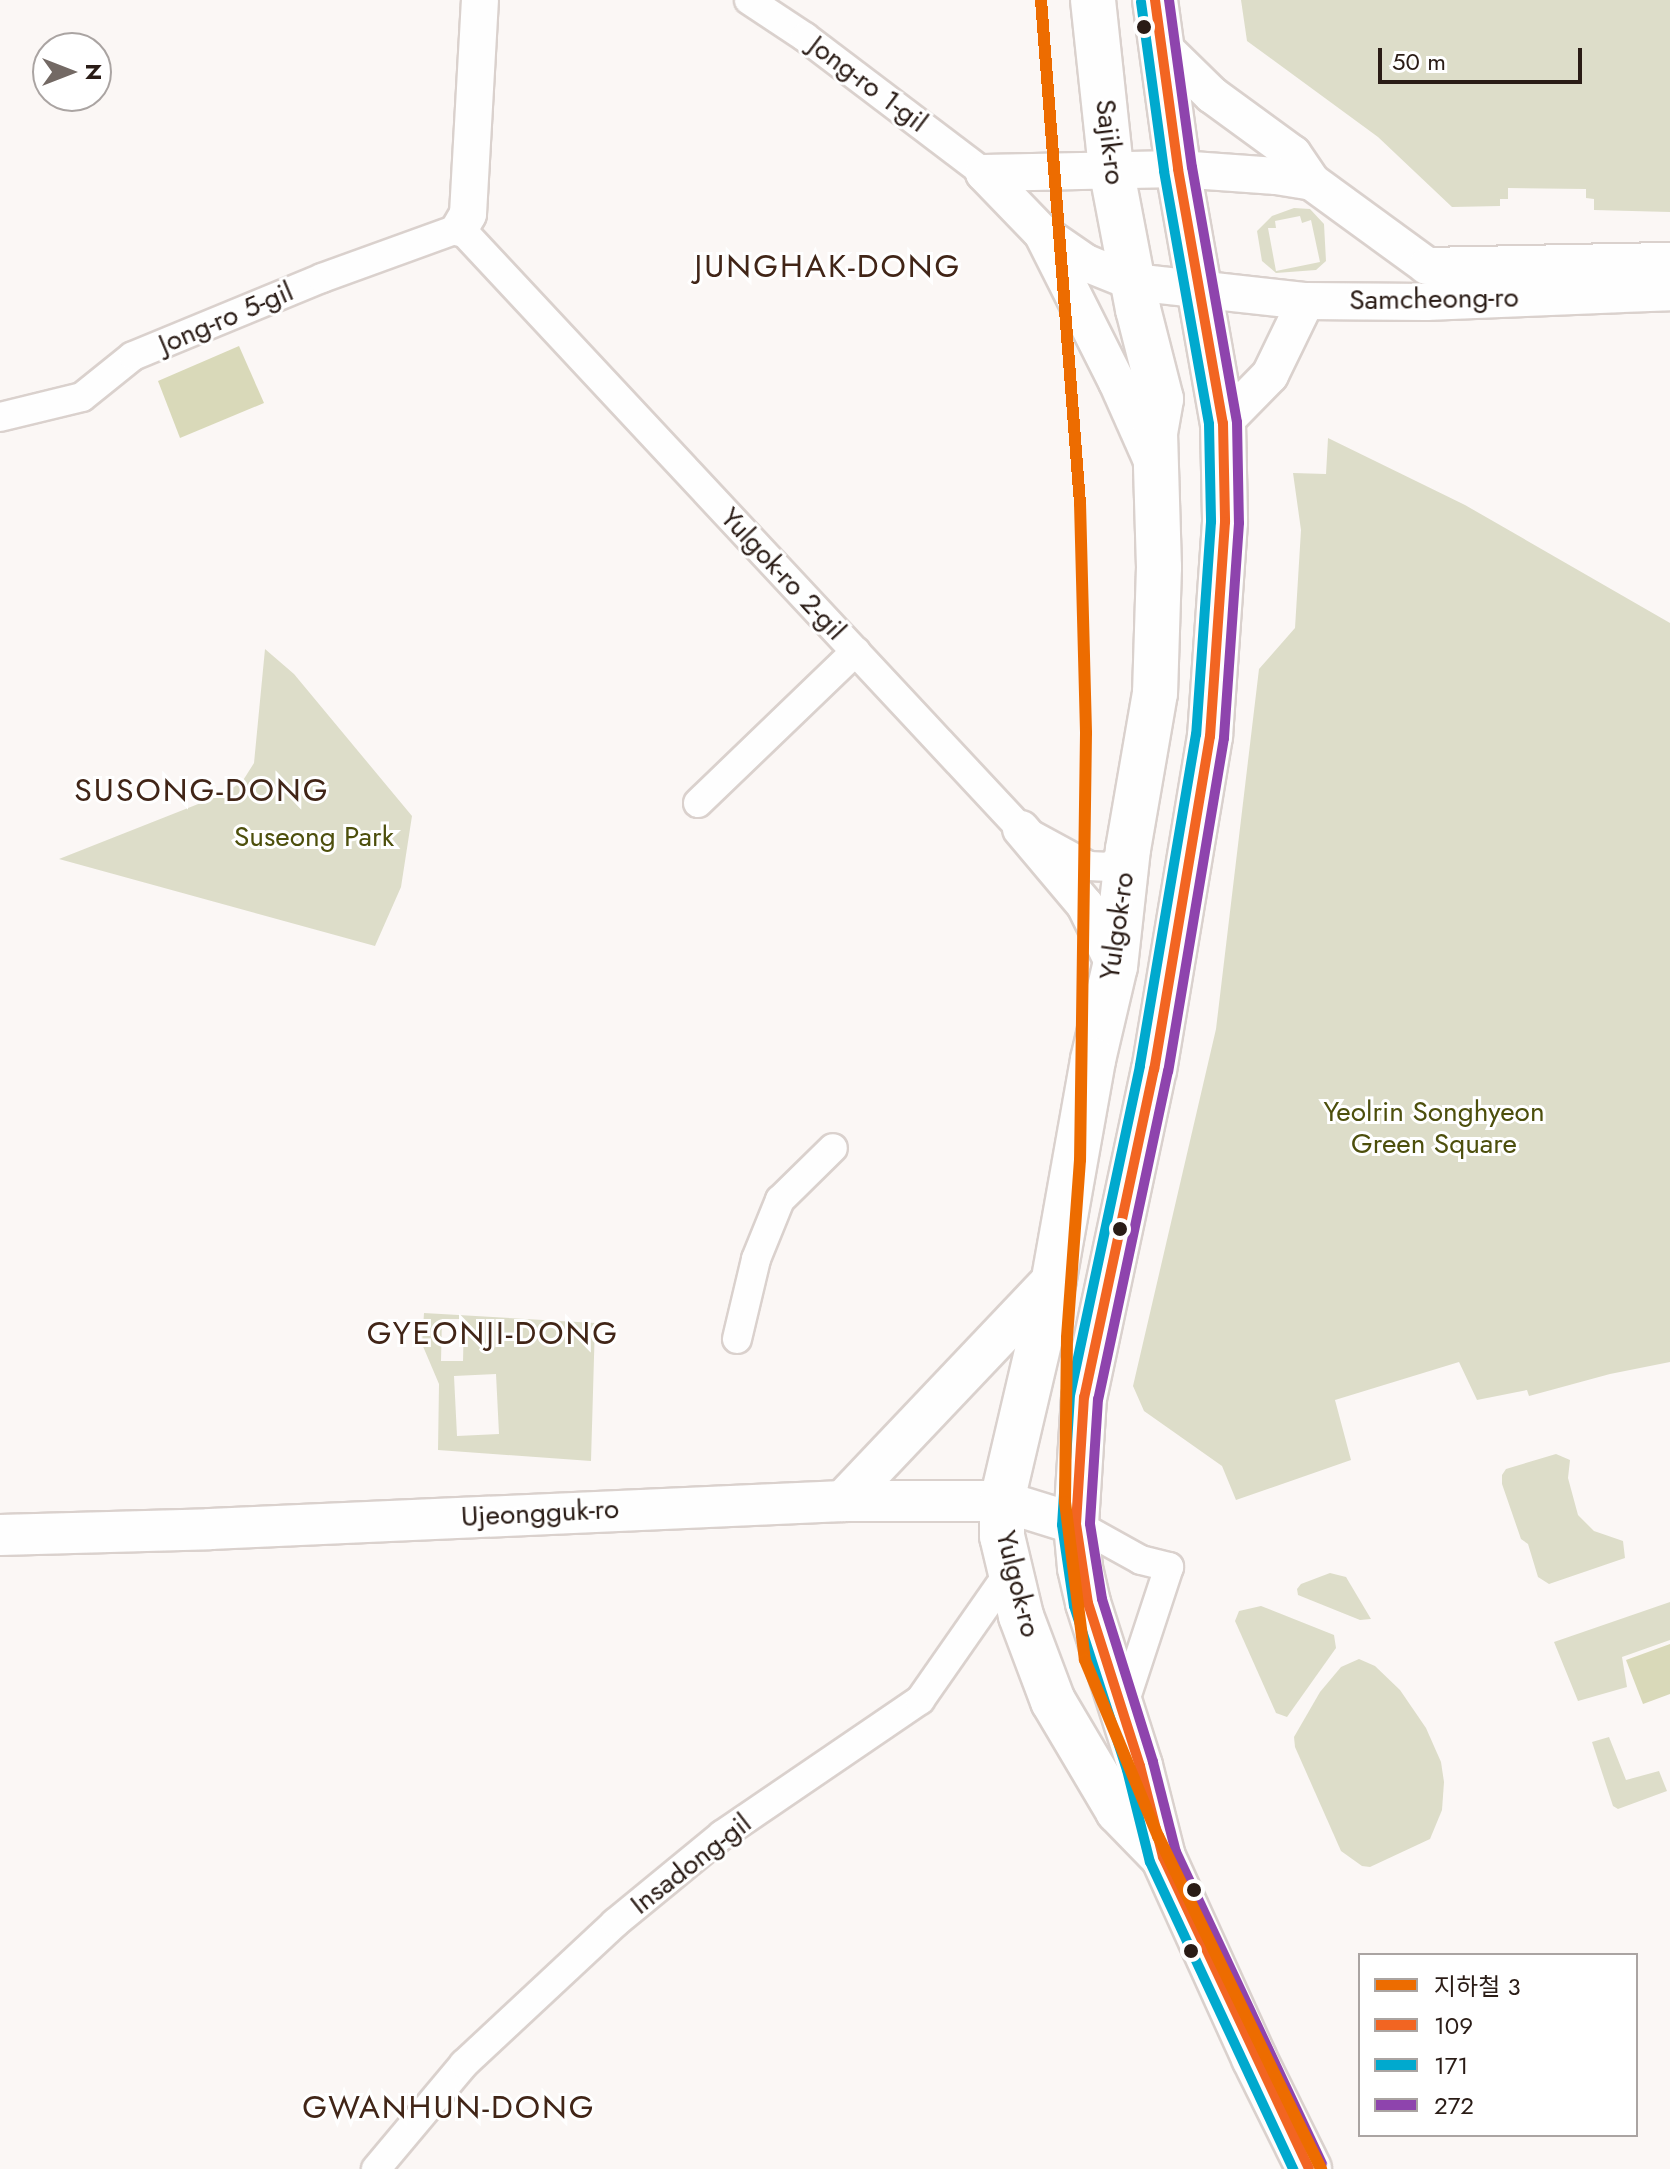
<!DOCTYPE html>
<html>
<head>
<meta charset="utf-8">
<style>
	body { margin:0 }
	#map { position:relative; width:1670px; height:2169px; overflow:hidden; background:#fbf7f5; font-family:Jost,"Noto Sans KR",sans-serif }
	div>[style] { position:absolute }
	.green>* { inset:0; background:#ddddc9 }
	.forest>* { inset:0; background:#d9d9b9 }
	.roads { filter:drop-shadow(2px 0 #dad1cd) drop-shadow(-2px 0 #dad1cd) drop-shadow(0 2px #dad1cd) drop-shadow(0 -2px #dad1cd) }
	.minor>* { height:28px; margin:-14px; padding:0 14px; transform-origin:14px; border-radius:14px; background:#fefefe }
	.tertiary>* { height:36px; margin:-18px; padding:0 18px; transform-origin:18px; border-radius:18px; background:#fefefe }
	.secondary>* { height:40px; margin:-20px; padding:0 20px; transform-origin:20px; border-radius:20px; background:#fefefe }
	.primary>* { height:44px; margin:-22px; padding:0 22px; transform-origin:22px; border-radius:22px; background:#fefefe }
	.bus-1>* { height:10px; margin:-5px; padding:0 5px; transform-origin:5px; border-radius:5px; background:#f26522 }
	.bus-2>* { height:10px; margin:-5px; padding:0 5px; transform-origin:5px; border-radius:5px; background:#00a9ce }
	.bus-3>* { height:10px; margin:-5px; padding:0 5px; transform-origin:5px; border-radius:5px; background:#8e44ad }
	.metro-1>* { height:12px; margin:-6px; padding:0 6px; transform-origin:6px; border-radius:6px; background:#ed6c00 }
	.dots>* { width:22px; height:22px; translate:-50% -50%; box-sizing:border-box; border:4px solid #fff; border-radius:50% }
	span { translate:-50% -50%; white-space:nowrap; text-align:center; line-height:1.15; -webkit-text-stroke:6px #fff; paint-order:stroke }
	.street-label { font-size:28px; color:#2a1c16 }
	.park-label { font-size:28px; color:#4d4f0c }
	.quarter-label { font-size:32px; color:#412517; letter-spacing:2px }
	.legend { position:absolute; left:1358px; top:1953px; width:280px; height:184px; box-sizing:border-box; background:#fff; border:2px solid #aaa4a2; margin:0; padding:10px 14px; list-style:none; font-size:24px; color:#2a1c16 }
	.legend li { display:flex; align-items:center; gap:16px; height:40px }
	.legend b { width:40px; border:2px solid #aaa4a2 }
	.north { position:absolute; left:32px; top:32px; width:80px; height:80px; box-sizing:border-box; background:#fff; border:2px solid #aaa4a2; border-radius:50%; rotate:90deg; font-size:22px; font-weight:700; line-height:32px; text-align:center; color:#2a1c16 }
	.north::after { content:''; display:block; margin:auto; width:28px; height:36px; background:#736964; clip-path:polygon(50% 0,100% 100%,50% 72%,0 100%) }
	.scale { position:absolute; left:1378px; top:48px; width:204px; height:36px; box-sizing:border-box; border:4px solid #2a1c16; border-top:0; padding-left:10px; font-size:24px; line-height:28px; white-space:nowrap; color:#2a1c16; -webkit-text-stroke:6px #fff; paint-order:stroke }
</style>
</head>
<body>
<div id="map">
	<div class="green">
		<i style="clip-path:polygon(1241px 0,1670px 0,1670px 212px,1594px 210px,1594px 199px,1586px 198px,1586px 189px,1508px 188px,1508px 199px,1500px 199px,1500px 206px,1452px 207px,1378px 137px,1247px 41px)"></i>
		<i style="clip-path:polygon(evenodd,1294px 208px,1310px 209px,1324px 224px,1326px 261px,1316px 270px,1276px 273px,1262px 261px,1257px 231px,1272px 216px,1294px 208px,1300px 216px,1302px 223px,1311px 220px,1320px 262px,1276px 271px,1268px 228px,1276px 228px,1275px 221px,1300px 216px)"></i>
		<i style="clip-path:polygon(1328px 438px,1465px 505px,1670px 623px,1670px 1362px,1610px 1374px,1529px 1396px,1527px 1390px,1477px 1400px,1459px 1362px,1335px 1400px,1351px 1460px,1236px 1500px,1222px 1466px,1144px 1411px,1133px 1386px,1216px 1029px,1259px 669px,1295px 628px,1301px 530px,1293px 473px,1326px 474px)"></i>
		<i style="clip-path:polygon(265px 649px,294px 674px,412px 816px,401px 887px,375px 946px,59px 859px,221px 795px,242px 782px,254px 763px)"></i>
		<i style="clip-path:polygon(evenodd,424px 1313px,595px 1323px,591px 1461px,438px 1450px,439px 1384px,422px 1344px,424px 1313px,442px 1319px,464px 1319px,463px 1361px,441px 1361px,442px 1319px,424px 1313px,496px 1374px,499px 1434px,457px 1436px,454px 1376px,496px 1374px)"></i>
		<i style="clip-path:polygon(1556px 1454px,1570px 1460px,1568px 1478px,1578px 1515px,1594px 1531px,1623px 1541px,1625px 1558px,1549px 1584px,1538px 1577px,1528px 1544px,1521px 1539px,1502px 1484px,1502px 1475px,1506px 1469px)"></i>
		<i style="clip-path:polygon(1330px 1573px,1346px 1577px,1371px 1619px,1360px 1620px,1298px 1595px,1297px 1589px,1301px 1584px)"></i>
		<i style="clip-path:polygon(1670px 1602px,1670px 1640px,1622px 1657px,1627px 1687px,1578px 1701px,1554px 1642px)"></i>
		<i style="clip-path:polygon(1261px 1606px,1334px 1635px,1336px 1648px,1287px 1717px,1276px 1713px,1235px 1621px,1239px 1611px)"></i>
		<i style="clip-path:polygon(1359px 1659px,1375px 1666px,1400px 1690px,1426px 1728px,1441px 1762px,1444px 1782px,1442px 1810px,1430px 1839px,1370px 1867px,1362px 1866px,1341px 1851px,1295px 1747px,1294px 1737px,1320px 1692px,1341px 1667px)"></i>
		<i style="clip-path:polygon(1609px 1737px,1626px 1780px,1659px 1771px,1667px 1791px,1618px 1809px,1613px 1806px,1592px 1742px)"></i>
	</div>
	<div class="forest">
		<i style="clip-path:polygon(239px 346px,264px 403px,180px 438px,158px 381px)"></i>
		<i style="clip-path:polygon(1670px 1644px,1670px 1694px,1643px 1704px,1626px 1660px)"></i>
	</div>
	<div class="roads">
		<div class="minor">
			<i style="left:749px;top:0;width:67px;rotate:33.5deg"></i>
			<i style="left:805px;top:37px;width:225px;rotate:37.2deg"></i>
			<i style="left:0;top:417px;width:84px;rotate:-13.7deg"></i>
			<i style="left:82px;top:397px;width:65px;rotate:-38.8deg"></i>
			<i style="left:133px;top:356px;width:204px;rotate:-22.4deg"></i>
			<i style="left:322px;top:278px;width:147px;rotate:-19.9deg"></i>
			<i style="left:460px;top:228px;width:822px;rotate:46.97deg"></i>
			<i style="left:1021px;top:829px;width:77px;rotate:28.6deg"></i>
			<i style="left:1089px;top:866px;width:21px;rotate:3deg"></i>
			<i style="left:1110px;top:867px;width:25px;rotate:-45deg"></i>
			<i style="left:698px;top:803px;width:219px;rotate:-43.9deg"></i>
			<i style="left:737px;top:1339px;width:82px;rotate:-76.6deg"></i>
			<i style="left:756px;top:1259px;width:64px;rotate:-67.9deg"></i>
			<i style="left:780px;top:1200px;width:74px;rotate:-44.5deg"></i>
			<i style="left:1076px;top:1524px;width:74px;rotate:29deg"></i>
			<i style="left:1141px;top:1560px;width:29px;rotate:14deg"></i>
			<i style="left:1169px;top:1567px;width:147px;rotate:108.2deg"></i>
			<i style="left:376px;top:2169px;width:137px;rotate:-50deg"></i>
			<i style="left:464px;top:2064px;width:207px;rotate:-43deg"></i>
			<i style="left:615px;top:1923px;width:139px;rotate:-39.4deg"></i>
			<i style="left:722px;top:1835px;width:240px;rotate:-34.3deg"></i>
			<i style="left:920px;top:1700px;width:157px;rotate:-55.1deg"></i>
		</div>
		<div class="tertiary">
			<i style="left:1163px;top:47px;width:69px;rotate:44.4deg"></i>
			<i style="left:1212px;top:95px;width:100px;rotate:36.1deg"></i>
			<i style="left:1293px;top:154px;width:34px;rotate:56deg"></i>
			<i style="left:1312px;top:182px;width:142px;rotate:36.1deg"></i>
			<i style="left:1427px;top:266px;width:243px;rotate:-1.2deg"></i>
			<i style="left:984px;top:173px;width:82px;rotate:46deg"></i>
			<i style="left:1041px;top:232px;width:55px;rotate:34.6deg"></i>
			<i style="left:1086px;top:263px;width:51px;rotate:22deg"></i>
			<i style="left:1133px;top:282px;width:174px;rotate:6.3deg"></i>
			<i style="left:1306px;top:301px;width:120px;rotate:0.5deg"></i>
			<i style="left:1426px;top:302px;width:244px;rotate:-2.3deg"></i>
			<i style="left:984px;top:173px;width:194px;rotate:-1.2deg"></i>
			<i style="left:1178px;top:169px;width:98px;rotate:4.1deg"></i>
			<i style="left:1276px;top:176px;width:36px;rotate:9deg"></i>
			<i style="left:460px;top:228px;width:16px;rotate:-60deg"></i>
			<i style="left:468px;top:214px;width:214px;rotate:-86.8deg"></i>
			<i style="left:1044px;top:237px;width:162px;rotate:63.3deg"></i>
			<i style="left:1117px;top:382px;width:91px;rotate:66deg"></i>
			<i style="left:1223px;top:423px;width:67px;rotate:-45.6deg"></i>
			<i style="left:1270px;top:375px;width:82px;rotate:-64.1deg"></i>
			<i style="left:1021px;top:829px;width:99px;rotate:49.9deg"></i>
			<i style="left:1085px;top:905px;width:68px;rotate:63.8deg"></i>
		</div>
		<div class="secondary">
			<i style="left:843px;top:1501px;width:306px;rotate:-46.5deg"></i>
			<i style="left:0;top:1535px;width:210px;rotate:-1.6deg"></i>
			<i style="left:210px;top:1529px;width:634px;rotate:-2.53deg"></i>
			<i style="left:843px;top:1501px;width:159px"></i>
			<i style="left:1002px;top:1501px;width:77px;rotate:17.3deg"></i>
		</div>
		<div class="primary">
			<i style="left:1093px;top:0;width:169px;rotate:83.9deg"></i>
			<i style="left:1111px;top:168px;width:144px;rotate:79.2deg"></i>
			<i style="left:1138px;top:309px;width:93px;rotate:75.7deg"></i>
			<i style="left:1161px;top:399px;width:35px;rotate:100deg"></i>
			<i style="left:1155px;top:433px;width:134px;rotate:88.3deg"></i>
			<i style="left:1159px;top:567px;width:126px;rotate:91.8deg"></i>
			<i style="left:1155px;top:693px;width:158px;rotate:99.8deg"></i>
			<i style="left:1128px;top:849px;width:118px;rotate:96.3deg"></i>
			<i style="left:1115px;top:966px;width:97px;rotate:103.2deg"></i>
			<i style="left:1093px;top:1060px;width:222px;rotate:100.1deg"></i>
			<i style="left:1054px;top:1279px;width:228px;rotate:103.2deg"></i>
			<i style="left:1002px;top:1501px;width:35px;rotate:90deg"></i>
			<i style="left:1002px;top:1536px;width:82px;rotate:76.6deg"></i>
			<i style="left:1021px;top:1616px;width:91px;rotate:69.4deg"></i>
			<i style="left:1053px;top:1701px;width:128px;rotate:59.4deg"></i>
			<i style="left:1118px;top:1811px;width:62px;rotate:45.7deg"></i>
			<i style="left:1155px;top:0;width:171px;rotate:82.2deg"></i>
			<i style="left:1178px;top:169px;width:258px;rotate:80deg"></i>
			<i style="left:1223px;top:423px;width:99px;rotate:88.8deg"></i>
			<i style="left:1225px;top:522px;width:215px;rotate:94deg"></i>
			<i style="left:1210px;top:736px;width:338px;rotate:99.5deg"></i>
			<i style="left:1154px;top:1069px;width:335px;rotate:102deg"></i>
			<i style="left:1084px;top:1397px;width:127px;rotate:93.6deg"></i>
			<i style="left:1076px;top:1524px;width:44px;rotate:84.8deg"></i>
			<i style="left:1080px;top:1568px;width:36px;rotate:77deg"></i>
			<i style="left:1088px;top:1603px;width:171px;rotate:72.3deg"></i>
			<i style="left:1140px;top:1766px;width:94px;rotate:75.8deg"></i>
			<i style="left:1163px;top:1857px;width:221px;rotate:65.6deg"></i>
			<i style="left:1254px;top:2058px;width:124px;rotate:63.6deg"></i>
		</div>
	</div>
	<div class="bus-1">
		<i style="left:1155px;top:0;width:171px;rotate:82.2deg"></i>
		<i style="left:1178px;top:169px;width:258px;rotate:80deg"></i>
		<i style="left:1223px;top:423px;width:99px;rotate:88.8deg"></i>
		<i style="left:1225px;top:522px;width:215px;rotate:94deg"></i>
		<i style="left:1210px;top:736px;width:338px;rotate:99.5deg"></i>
		<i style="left:1154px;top:1069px;width:335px;rotate:102deg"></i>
		<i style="left:1084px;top:1397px;width:127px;rotate:93.6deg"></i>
		<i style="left:1076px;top:1524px;width:80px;rotate:81.4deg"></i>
		<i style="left:1088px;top:1603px;width:171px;rotate:72.3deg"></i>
		<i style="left:1140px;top:1766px;width:94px;rotate:75.8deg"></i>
		<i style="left:1163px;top:1857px;width:344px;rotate:64.9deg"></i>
	</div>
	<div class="bus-2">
		<i style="left:1141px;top:2px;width:171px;rotate:82.2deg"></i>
		<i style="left:1164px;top:171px;width:257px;rotate:79.9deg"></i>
		<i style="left:1209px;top:424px;width:98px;rotate:88.8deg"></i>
		<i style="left:1211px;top:522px;width:213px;rotate:94deg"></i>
		<i style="left:1196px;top:734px;width:337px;rotate:99.6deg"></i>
		<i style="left:1140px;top:1066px;width:336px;rotate:102deg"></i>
		<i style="left:1070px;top:1395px;width:130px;rotate:93.5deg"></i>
		<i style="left:1062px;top:1525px;width:82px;rotate:81.6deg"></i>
		<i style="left:1074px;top:1606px;width:172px;rotate:72.1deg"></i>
		<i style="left:1127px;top:1770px;width:95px;rotate:76deg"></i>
		<i style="left:1150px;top:1862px;width:339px;rotate:65deg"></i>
	</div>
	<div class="bus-3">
		<i style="left:1169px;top:0;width:169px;rotate:82.2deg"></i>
		<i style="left:1192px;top:167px;width:259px;rotate:80deg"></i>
		<i style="left:1237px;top:422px;width:101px;rotate:88.9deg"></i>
		<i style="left:1239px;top:523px;width:216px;rotate:94deg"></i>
		<i style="left:1224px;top:738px;width:338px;rotate:99.5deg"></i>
		<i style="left:1168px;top:1071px;width:335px;rotate:102deg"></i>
		<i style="left:1098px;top:1399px;width:125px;rotate:93.7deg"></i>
		<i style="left:1090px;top:1524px;width:76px;rotate:80.9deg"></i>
		<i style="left:1102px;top:1599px;width:171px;rotate:72.6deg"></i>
		<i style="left:1153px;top:1762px;width:93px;rotate:75.7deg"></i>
		<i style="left:1176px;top:1852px;width:344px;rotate:64.9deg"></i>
	</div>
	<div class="metro-1">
		<i style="left:1041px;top:0;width:505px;rotate:85.57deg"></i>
		<i style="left:1080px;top:503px;width:230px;rotate:88.5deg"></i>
		<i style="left:1086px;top:733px;width:427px;rotate:90.8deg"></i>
		<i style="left:1080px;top:1160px;width:178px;rotate:94.2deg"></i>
		<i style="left:1067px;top:1338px;width:164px;rotate:90.7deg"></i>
		<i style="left:1065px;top:1502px;width:159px;rotate:82.8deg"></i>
		<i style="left:1085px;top:1660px;width:191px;rotate:67.5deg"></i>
		<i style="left:1158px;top:1836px;width:371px;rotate:63.9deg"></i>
	</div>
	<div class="dots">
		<i style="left:1144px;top:27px;background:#2a1c16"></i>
		<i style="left:1120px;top:1229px;background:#2a1c16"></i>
		<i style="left:1194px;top:1890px;background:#2a1c16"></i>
		<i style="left:1191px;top:1951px;background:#2a1c16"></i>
	</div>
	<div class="street-label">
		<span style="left:868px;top:84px;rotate:37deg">Jong-ro 1-gil</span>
		<span style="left:1110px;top:142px;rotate:83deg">Sajik-ro</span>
		<span style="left:1434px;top:299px;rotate:-1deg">Samcheong-ro</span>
		<span style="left:226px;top:318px;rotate:-23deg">Jong-ro 5-gil</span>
		<span style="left:783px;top:574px;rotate:47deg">Yulgok-ro 2-gil</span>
		<span style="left:1117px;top:926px;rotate:-82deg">Yulgok-ro</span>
		<span style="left:540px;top:1513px;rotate:-3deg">Ujeongguk-ro</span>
		<span style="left:1018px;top:1584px;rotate:76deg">Yulgok-ro</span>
		<span style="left:691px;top:1864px;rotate:-38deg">Insadong-gil</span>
	</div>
	<div class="park-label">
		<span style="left:314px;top:837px">Suseong Park</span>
		<span style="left:1434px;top:1128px">Yeolrin Songhyeon<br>Green Square</span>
	</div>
	<div class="quarter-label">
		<span style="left:828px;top:266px">JUNGHAK-DONG</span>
		<span style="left:202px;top:790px">SUSONG-DONG</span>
		<span style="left:493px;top:1333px">GYEONJI-DONG</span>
		<span style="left:449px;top:2107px">GWANHUN-DONG</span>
	</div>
	<ul class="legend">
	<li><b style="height:10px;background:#ed6c00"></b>지하철 3</li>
	<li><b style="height:10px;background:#f26522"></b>109</li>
	<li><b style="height:10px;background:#00a9ce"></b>171</li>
	<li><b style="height:10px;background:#8e44ad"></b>272</li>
	</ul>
	<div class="north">N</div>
	<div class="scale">50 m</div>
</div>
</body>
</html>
